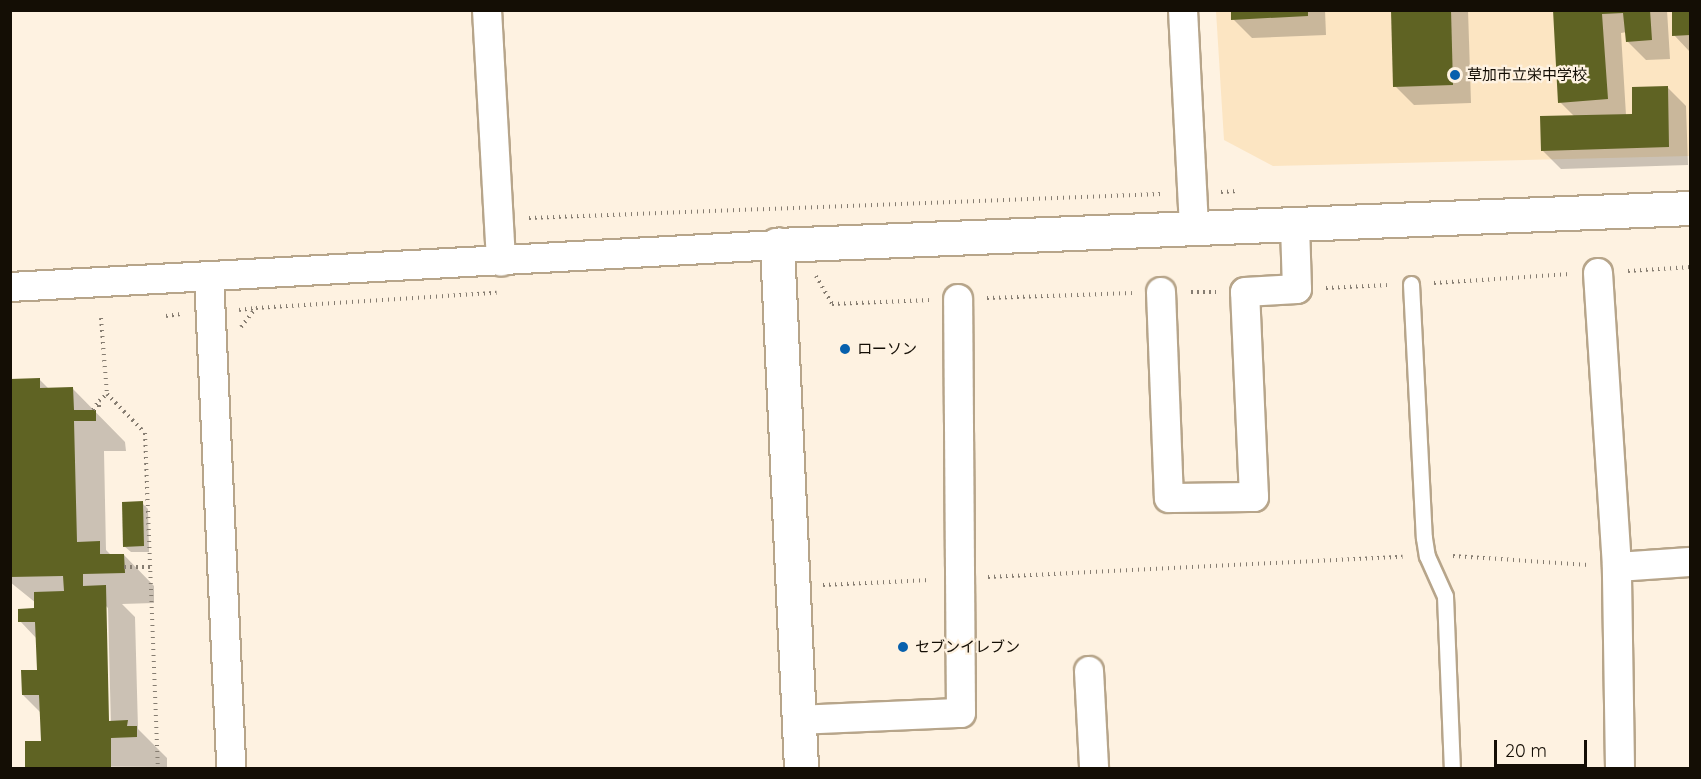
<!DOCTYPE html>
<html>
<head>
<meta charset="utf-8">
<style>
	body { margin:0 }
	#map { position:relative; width:1701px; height:779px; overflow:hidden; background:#fef2e1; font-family:Quicksand,"Noto Sans JP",sans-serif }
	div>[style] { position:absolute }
	.built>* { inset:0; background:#fce5c2 }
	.shadow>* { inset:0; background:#0003 }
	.building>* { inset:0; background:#5f6323 }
	.path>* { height:4px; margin-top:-2px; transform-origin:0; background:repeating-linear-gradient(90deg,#867d71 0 1.5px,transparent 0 6px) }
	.roads { filter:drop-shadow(2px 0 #b7a58a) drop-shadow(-2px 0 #b7a58a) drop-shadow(0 2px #b7a58a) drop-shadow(0 -2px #b7a58a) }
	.service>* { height:15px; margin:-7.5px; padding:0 7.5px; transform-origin:7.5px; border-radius:7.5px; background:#fff }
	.minor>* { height:28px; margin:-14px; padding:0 14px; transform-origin:14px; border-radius:14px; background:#fff }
	.tertiary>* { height:33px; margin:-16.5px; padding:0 16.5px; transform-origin:16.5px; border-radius:16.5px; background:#fff }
	.dots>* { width:16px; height:16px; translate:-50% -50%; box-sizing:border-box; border:3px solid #fef2e1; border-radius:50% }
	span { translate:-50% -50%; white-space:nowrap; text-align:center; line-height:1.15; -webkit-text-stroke:4.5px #fef2e1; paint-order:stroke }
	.poi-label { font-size:15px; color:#140e05 }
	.left { translate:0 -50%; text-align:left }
	.frame { position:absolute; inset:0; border:12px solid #140e05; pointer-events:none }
	.scale { position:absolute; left:1494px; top:740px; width:93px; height:27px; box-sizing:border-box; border:3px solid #140e05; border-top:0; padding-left:8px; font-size:18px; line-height:21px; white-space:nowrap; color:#140e05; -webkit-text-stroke:4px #fef2e1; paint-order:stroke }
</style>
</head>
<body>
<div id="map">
	<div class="built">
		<i style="clip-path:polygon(1216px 11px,1690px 11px,1690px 156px,1273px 166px,1224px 140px)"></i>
	</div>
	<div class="shadow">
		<i style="clip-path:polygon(1232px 10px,1325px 10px,1326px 35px,1252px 38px,1233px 19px)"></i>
		<i style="clip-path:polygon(1393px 10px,1468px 10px,1471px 103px,1414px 105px,1395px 86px)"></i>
		<i style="clip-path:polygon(1554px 10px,1667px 10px,1670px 59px,1646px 60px,1627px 41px,1627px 32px,1621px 33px,1626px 115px,1634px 115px,1667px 87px,1686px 106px,1688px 165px,1561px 169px,1542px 150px,1575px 117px,1560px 102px)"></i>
		<i style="clip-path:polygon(1673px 10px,1690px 10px,1690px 52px,1674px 35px)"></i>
		<i style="clip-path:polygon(evenodd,39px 379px,49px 389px,73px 389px,125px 442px,126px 451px,104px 451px,106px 550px,112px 556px,124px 555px,154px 586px,154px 603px,122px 604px,135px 617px,138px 729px,167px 758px,167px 767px,27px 766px,42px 742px,41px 713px,23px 695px,38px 671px,37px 639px,20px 621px,36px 610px,36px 603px,10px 582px,10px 558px,39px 379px,105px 605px,108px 608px,111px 728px,108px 728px,105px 605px)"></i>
		<i style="clip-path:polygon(142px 503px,148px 509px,149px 552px,131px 552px,124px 546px)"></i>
	</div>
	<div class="building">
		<i style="clip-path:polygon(1231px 10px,1308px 10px,1308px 16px,1231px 20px)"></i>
		<i style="clip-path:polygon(1391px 10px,1451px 10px,1453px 85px,1393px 87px)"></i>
		<i style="clip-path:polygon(1553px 10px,1650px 10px,1652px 40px,1626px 42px,1623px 13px,1602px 14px,1608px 99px,1558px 103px)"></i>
		<i style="clip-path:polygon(1672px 10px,1690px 10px,1690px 35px,1672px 36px)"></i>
		<i style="clip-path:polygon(1668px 86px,1669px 147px,1541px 151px,1540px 116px,1632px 114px,1632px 87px)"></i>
		<i style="clip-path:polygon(40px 378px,40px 388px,73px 387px,74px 410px,96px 410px,96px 421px,74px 421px,77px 542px,100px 541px,100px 554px,124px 554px,125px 573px,83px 574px,83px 586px,106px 585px,109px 721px,128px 720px,127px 726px,137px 726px,137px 737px,111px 738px,111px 768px,25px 767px,25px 741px,41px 741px,39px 695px,22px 695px,21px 670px,37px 670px,35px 622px,18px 622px,18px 609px,34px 608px,34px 592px,64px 591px,63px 576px,10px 577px,10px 379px)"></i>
		<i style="clip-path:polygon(143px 501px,144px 546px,123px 547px,122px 502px)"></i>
	</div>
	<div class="path">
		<i style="left:1221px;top:192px;width:17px;rotate:-3deg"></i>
		<i style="left:529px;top:218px;width:634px;rotate:-2.17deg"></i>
		<i style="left:1628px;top:271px;width:62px;rotate:-3.7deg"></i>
		<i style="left:816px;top:276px;width:32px;rotate:60deg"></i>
		<i style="left:832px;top:304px;width:97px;rotate:-2.4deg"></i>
		<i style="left:1434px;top:283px;width:136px;rotate:-3.8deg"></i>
		<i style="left:1326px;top:288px;width:61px;rotate:-2.8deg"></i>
		<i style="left:1191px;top:292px;width:25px"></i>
		<i style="left:987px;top:298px;width:145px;rotate:-2deg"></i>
		<i style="left:239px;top:310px;width:16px;rotate:-7deg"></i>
		<i style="left:166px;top:316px;width:15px;rotate:-8deg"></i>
		<i style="left:101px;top:318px;width:76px;rotate:85.5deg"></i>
		<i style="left:107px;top:394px;width:54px;rotate:45.7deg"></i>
		<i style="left:145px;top:433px;width:335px;rotate:87.8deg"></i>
		<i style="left:241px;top:327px;width:24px;rotate:-52deg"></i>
		<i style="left:256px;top:308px;width:241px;rotate:-3.6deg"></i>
		<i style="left:99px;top:407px;width:6px;rotate:-90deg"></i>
		<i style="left:99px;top:401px;width:11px;rotate:-41deg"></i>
		<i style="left:93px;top:410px;width:9px;rotate:-58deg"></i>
		<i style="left:1453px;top:556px;width:136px;rotate:3.8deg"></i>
		<i style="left:124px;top:567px;width:26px"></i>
		<i style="left:988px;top:577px;width:415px;rotate:-2.8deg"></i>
		<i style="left:823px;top:585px;width:107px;rotate:-2.7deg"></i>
	</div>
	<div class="roads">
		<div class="service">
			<i style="left:1411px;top:284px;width:254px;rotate:87.1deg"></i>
			<i style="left:1424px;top:538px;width:18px;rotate:81deg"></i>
			<i style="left:1427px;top:556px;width:44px;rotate:65.8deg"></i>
			<i style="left:1445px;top:596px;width:172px;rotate:87.7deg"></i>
		</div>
		<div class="minor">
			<i style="left:487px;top:10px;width:252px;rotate:86.8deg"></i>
			<i style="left:1183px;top:10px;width:218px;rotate:87.1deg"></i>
			<i style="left:1598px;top:273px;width:295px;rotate:86.3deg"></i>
			<i style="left:209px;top:276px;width:492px;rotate:87.4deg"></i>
			<i style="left:10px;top:287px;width:768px;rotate:-3.13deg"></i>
			<i style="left:1161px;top:292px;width:206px;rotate:87.8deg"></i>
			<i style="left:1169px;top:498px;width:85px;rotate:-0.7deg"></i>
			<i style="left:1254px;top:497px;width:205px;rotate:-92.5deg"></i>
			<i style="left:1245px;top:292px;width:52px;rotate:-3.3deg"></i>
			<i style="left:1297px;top:289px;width:65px;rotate:-91.8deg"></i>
			<i style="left:1089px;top:671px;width:97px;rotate:87deg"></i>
			<i style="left:799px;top:720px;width:162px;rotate:-2.5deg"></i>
			<i style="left:961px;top:713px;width:414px;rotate:-90.4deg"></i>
			<i style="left:1620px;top:768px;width:201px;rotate:-90.9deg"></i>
			<i style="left:1617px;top:567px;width:73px;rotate:-3.9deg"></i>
		</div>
		<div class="tertiary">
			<i style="left:801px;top:768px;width:524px;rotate:-92.63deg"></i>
			<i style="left:777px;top:245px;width:914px;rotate:-2.32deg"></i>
		</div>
	</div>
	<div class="dots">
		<i style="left:1455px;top:75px;background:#0760ad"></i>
		<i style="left:845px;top:349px;background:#0760ad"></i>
		<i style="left:903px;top:647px;background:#0760ad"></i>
	</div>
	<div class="poi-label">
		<span class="left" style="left:1467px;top:75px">草加市立栄中学校</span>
		<span class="left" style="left:857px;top:349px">ローソン</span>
		<span class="left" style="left:915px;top:647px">セブンイレブン</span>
	</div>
	<div class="frame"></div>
	<div class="scale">20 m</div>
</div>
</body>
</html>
